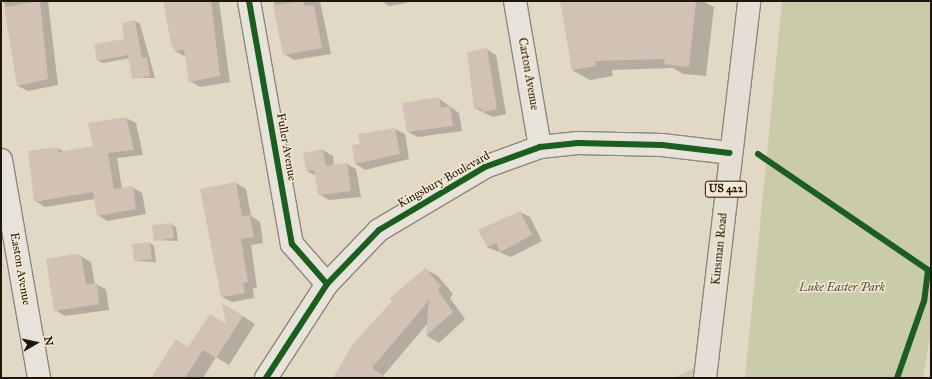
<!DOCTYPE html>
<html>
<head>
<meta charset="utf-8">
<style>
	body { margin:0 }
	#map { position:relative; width:932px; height:379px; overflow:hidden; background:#e2d8c6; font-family:"IM FELL Great Primer",serif }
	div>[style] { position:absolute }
	.green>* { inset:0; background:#cacba9 }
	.shadow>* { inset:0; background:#0003 }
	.building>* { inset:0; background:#d2c2b5 }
	.roads { filter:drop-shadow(1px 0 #8e877b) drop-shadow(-1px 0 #8e877b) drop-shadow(0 1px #8e877b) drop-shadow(0 -1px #8e877b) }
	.minor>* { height:22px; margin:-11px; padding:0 11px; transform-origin:11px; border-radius:11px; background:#e8e3da }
	.major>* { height:22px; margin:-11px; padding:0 11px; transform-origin:11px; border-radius:11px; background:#e4ded4 }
	.cycleway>* { height:6px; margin:-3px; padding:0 3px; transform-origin:3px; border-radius:3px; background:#1b5e20 }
	span { translate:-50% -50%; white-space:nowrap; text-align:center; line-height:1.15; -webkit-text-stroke:3px #f4e8d2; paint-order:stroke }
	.shield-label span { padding:1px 3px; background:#f4e8d2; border:1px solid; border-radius:3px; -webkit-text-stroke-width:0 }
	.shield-label { font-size:11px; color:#1f1508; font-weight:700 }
	.street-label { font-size:12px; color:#1f1508 }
	.park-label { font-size:12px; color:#545138; font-style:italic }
	.frame { position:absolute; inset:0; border:2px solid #1f1508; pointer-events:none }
	.north { position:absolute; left:16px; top:323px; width:40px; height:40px; -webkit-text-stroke:3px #f4e8d2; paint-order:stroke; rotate:81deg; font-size:11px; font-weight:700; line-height:16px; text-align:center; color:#1f1508 }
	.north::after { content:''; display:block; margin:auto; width:14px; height:18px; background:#1f1508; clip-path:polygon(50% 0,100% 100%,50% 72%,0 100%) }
</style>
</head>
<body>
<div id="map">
	<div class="green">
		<i style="clip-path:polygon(782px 1px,931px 1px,931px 330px,923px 378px,745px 378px)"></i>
		<i style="clip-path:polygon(707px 362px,705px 378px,673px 378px)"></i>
	</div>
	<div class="shadow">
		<i style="clip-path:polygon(4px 1px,48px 1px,58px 85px,28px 91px,18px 86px)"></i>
		<i style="clip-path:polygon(164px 1px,219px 1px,230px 82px,200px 87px,190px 81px,186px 57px,175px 51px)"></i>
		<i style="clip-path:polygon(274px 1px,320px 1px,331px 54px,294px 60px,284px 54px)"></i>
		<i style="clip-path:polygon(381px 1px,407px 1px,407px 3px,389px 6px)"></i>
		<i style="clip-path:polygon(561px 1px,703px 1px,714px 7px,706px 76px,683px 74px,673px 68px,612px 70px,613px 76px,590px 80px,572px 70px)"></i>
		<i style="clip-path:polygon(135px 21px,140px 24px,155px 78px,133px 78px,130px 58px,103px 63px,98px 61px,125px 39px)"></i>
		<i style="clip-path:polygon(486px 49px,496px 55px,506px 114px,493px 117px,474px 108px)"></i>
		<i style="clip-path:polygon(438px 98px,459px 113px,462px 131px,418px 137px,408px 132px)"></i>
		<i style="clip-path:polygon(126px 118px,136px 123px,143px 155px,117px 158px,122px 189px,132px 187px,142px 193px,146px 214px,107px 221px,98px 215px,95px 199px,45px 207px,35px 201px,57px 148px,65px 152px,94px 147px)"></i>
		<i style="clip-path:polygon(395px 129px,405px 134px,409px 159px,365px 170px,356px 164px,361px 145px)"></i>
		<i style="clip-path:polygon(323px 150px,333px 156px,334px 166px,347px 164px,356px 169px,361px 197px,329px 200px,319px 194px,316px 176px,307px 171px)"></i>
		<i style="clip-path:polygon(236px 183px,246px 189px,251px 216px,260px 222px,263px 243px,251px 245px,257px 288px,253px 288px,254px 298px,232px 302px,222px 297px)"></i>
		<i style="clip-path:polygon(520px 212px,530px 217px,542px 241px,511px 257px,487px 247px)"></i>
		<i style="clip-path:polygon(172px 224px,176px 227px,178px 241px,155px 240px)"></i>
		<i style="clip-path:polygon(150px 243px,154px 246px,156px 262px,135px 261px)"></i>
		<i style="clip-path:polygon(81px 256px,91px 262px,95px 284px,106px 289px,109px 310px,65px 316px,55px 310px,47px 260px)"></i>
		<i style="clip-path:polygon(425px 269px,438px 276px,453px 294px,450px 298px,465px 319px,439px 343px,427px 336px,428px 323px,383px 376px,386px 378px,334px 378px)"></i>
		<i style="clip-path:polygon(235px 311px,255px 324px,229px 365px,216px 357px,203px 378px,152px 378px,189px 348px,227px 325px)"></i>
	</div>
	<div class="building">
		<i style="clip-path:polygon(40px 1px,48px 79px,17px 86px,4px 7px)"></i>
		<i style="clip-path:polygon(163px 1px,211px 1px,220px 76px,189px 82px,184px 50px,175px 51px,171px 44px)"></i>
		<i style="clip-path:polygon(303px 1px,304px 5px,314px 6px,322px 48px,283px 55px,273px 5px)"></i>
		<i style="clip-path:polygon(560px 1px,696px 1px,689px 67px,664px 64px,665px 59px,595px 61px,596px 66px,572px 70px)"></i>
		<i style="clip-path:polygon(135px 20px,142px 58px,147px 57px,150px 76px,132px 79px,128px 55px,97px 61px,94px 44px,124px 39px,122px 23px)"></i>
		<i style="clip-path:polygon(487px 48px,497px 109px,482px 112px,481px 108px,474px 109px,467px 52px)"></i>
		<i style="clip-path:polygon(439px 97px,441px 108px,450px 106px,453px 126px,407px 132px,402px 103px)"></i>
		<i style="clip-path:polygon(126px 117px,134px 150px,108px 153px,114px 189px,133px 186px,136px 209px,97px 216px,93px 192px,34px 202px,28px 151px,58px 147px,58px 152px,93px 146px,88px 123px)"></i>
		<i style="clip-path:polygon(395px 128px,400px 154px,355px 164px,352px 145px,360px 144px,358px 134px)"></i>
		<i style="clip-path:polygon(323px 149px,326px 166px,347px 163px,351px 191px,318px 195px,314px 170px,306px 171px,303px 153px)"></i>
		<i style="clip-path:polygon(236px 182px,242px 216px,250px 215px,254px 237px,241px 239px,248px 282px,243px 283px,245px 293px,221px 297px,200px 189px)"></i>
		<i style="clip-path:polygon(520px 211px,532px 235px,500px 252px,496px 243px,487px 247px,478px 230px)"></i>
		<i style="clip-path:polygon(172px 223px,174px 238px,154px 241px,152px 225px)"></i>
		<i style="clip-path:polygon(150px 242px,152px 259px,134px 261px,132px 244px)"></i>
		<i style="clip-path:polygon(75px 254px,81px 255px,86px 284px,97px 283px,99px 304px,54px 311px,46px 259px)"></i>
		<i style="clip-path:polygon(425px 268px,441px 286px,438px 290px,453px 312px,426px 336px,429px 300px,372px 368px,387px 378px,333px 378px,352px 345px,392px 301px,390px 298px)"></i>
		<i style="clip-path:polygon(222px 303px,243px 316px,216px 358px,203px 350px,185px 378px,151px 378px,176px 339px,188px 347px,210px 314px,226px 324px)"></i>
	</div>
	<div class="roads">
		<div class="minor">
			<i style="left:249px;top:1px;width:247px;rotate:80deg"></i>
			<i style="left:292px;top:244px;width:53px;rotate:48.8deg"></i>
			<i style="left:515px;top:1px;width:148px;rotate:80.3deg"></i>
			<i style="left:1px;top:160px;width:221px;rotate:80.1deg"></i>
			<i style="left:266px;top:378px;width:112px;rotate:-57deg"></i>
			<i style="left:327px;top:284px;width:75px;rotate:-46.1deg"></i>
			<i style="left:379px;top:230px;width:123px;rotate:-30.7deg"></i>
			<i style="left:485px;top:167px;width:59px;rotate:-20deg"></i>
			<i style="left:540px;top:147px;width:38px;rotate:-6deg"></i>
			<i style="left:578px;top:143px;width:84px;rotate:1.4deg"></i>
			<i style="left:662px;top:145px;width:68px;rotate:6.7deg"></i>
		</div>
		<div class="major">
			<i style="left:705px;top:378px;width:380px;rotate:-83.3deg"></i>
		</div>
	</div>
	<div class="cycleway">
		<i style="left:249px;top:1px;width:247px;rotate:80deg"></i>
		<i style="left:292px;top:244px;width:53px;rotate:48.8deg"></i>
		<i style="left:758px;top:154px;width:206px;rotate:34.3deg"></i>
		<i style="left:928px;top:270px;width:31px;rotate:97deg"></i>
		<i style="left:924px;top:301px;width:82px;rotate:109.3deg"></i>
		<i style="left:266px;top:378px;width:112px;rotate:-57deg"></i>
		<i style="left:327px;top:284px;width:75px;rotate:-46.1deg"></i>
		<i style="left:379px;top:230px;width:123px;rotate:-30.7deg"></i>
		<i style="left:485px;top:167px;width:59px;rotate:-20deg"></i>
		<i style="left:540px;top:147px;width:38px;rotate:-6deg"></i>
		<i style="left:578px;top:143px;width:84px;rotate:1.4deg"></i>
		<i style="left:662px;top:145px;width:68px;rotate:6.7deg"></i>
	</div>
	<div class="shield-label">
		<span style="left:726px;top:189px">US 422</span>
	</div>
	<div class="street-label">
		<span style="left:528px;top:74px;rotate:80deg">Carton Avenue</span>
		<span style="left:286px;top:147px;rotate:80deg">Fuller Avenue</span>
		<span style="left:444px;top:180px;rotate:-29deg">Kingsbury Boulevard</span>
		<span style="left:720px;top:249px;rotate:-84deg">Kinsman Road</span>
		<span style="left:20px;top:269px;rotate:80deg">Easton Avenue</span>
	</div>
	<div class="park-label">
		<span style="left:842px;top:288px">Luke Easter Park</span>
	</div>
	<div class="frame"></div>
	<div class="north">N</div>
</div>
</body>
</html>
